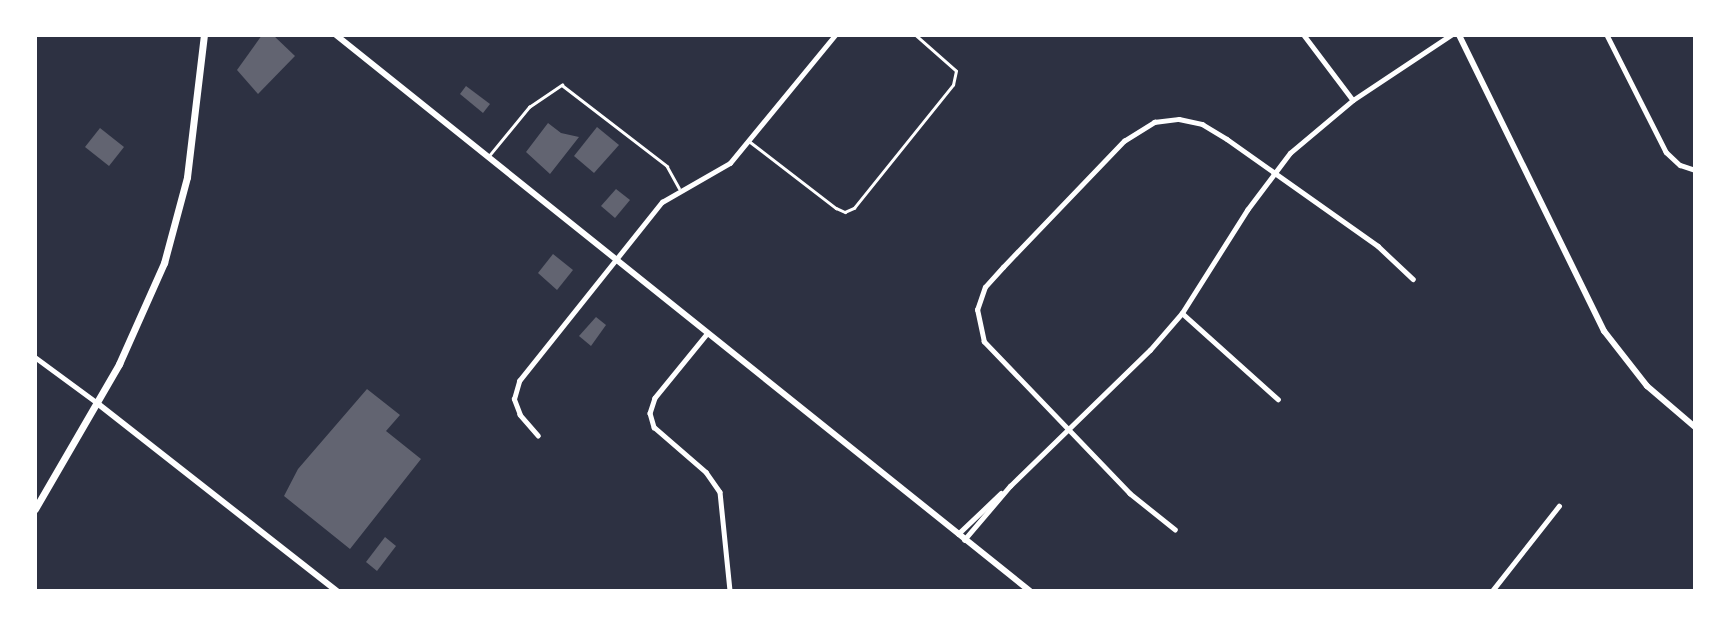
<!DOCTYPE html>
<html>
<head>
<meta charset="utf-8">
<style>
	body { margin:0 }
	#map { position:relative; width:1730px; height:626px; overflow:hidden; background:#2d3142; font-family:Rubik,sans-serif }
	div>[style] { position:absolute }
	.building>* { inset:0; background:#626471 }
	.service>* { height:2.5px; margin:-1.25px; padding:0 1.25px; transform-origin:1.25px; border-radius:1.25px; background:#fff }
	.minor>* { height:4.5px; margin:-2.25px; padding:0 2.25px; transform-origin:2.25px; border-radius:2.25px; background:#fff }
	.tertiary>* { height:6px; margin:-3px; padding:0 3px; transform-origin:3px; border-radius:3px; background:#fff }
	.primary>* { height:7px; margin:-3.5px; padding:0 3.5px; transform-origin:3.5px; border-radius:3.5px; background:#fff }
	span { translate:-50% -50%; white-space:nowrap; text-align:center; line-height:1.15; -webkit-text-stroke:7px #fff; paint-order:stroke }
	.frame { position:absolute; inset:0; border:37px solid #fff; pointer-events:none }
</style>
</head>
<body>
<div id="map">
	<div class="building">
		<i style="clip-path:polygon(262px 35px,273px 35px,295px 56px,258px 94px,237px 70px)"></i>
		<i style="clip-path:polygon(466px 86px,490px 104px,483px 113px,460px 94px)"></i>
		<i style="clip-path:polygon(548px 123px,561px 133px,579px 137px,550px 174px,526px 152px)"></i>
		<i style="clip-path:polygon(597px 127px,619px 145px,594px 173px,574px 156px)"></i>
		<i style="clip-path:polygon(100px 128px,124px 147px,109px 166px,85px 147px)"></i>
		<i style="clip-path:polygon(616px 189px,630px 200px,615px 218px,601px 206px)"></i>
		<i style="clip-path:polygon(553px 254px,573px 270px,557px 290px,538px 273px)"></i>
		<i style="clip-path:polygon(596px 317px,606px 325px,591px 346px,579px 336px)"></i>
		<i style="clip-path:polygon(367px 389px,400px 415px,386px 431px,421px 459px,350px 549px,284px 496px,298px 469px)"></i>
		<i style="clip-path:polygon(385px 537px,396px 546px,377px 571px,366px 562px)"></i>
	</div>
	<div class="service">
		<i style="left:749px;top:141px;width:110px;rotate:37.6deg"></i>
		<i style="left:836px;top:208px;width:10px;rotate:24deg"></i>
		<i style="left:845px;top:212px;width:10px;rotate:-24deg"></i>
		<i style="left:854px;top:208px;width:158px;rotate:-51.2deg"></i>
		<i style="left:953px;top:85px;width:14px;rotate:-78deg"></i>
		<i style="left:956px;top:71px;width:55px;rotate:-138.7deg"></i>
		<i style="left:488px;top:157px;width:65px;rotate:-50.6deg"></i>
		<i style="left:529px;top:107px;width:40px;rotate:-34deg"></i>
		<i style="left:562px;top:85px;width:133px;rotate:37.6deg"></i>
		<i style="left:667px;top:166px;width:25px;rotate:61deg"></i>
	</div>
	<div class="minor">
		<i style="left:1304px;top:35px;width:81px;rotate:53deg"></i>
		<i style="left:1607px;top:35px;width:131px;rotate:63.2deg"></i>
		<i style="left:1666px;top:152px;width:19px;rotate:43deg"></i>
		<i style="left:1680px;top:165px;width:16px;rotate:18deg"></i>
		<i style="left:1182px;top:313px;width:129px;rotate:41.9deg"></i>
		<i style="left:708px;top:333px;width:84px;rotate:129.2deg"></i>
		<i style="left:655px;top:398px;width:16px;rotate:108deg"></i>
		<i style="left:650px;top:413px;width:15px;rotate:74deg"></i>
		<i style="left:654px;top:427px;width:69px;rotate:40.9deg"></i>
		<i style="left:706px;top:472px;width:24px;rotate:55deg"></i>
		<i style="left:720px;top:492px;width:100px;rotate:84.2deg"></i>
		<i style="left:35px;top:357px;width:76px;rotate:36.4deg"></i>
		<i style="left:538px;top:436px;width:28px;rotate:-131deg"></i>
		<i style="left:520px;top:415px;width:17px;rotate:-111deg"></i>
		<i style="left:514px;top:399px;width:19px;rotate:-74deg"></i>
		<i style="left:519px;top:381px;width:229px;rotate:-51.4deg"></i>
		<i style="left:662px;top:202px;width:78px;rotate:-29.8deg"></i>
		<i style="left:730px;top:163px;width:166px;rotate:-50.6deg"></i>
		<i style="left:1175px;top:530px;width:58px;rotate:-141.3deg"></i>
		<i style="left:1130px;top:494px;width:211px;rotate:-133.8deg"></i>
		<i style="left:984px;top:342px;width:33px;rotate:-102deg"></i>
		<i style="left:977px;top:310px;width:24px;rotate:-71deg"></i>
		<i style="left:985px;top:287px;width:27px;rotate:-48deg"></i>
		<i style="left:1003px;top:267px;width:175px;rotate:-46.2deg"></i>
		<i style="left:1124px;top:141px;width:36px;rotate:-32deg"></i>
		<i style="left:1154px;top:122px;width:25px;rotate:-7deg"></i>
		<i style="left:1179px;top:119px;width:24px;rotate:12deg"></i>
		<i style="left:1202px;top:124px;width:29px;rotate:31deg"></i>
		<i style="left:1227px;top:139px;width:185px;rotate:35.3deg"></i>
		<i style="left:1378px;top:246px;width:48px;rotate:43.3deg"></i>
		<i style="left:958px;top:534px;width:59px;rotate:-43.6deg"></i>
		<i style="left:964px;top:540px;width:71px;rotate:-49.6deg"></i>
		<i style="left:1010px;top:486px;width:195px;rotate:-44.2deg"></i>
		<i style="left:1150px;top:350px;width:49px;rotate:-49.1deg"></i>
		<i style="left:1182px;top:313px;width:122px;rotate:-57.7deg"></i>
		<i style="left:1247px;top:210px;width:71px;rotate:-53deg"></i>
		<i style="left:1290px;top:153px;width:82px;rotate:-40.1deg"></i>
		<i style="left:1353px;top:100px;width:118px;rotate:-33.6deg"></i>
		<i style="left:1492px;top:591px;width:108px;rotate:-51.8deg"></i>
	</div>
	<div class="tertiary">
		<i style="left:336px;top:35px;width:889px;rotate:38.7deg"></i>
		<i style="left:1459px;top:35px;width:330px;rotate:63.9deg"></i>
		<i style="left:1604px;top:331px;width:70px;rotate:52deg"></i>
		<i style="left:1647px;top:386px;width:63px;rotate:40.5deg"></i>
		<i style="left:97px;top:403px;width:305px;rotate:38.1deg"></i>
	</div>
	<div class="primary">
		<i style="left:35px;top:509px;width:168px;rotate:-59.9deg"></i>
		<i style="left:119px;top:364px;width:111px;rotate:-66deg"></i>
		<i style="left:164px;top:263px;width:89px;rotate:-75deg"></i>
		<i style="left:187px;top:177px;width:143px;rotate:-83.2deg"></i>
	</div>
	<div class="frame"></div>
</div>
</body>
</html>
